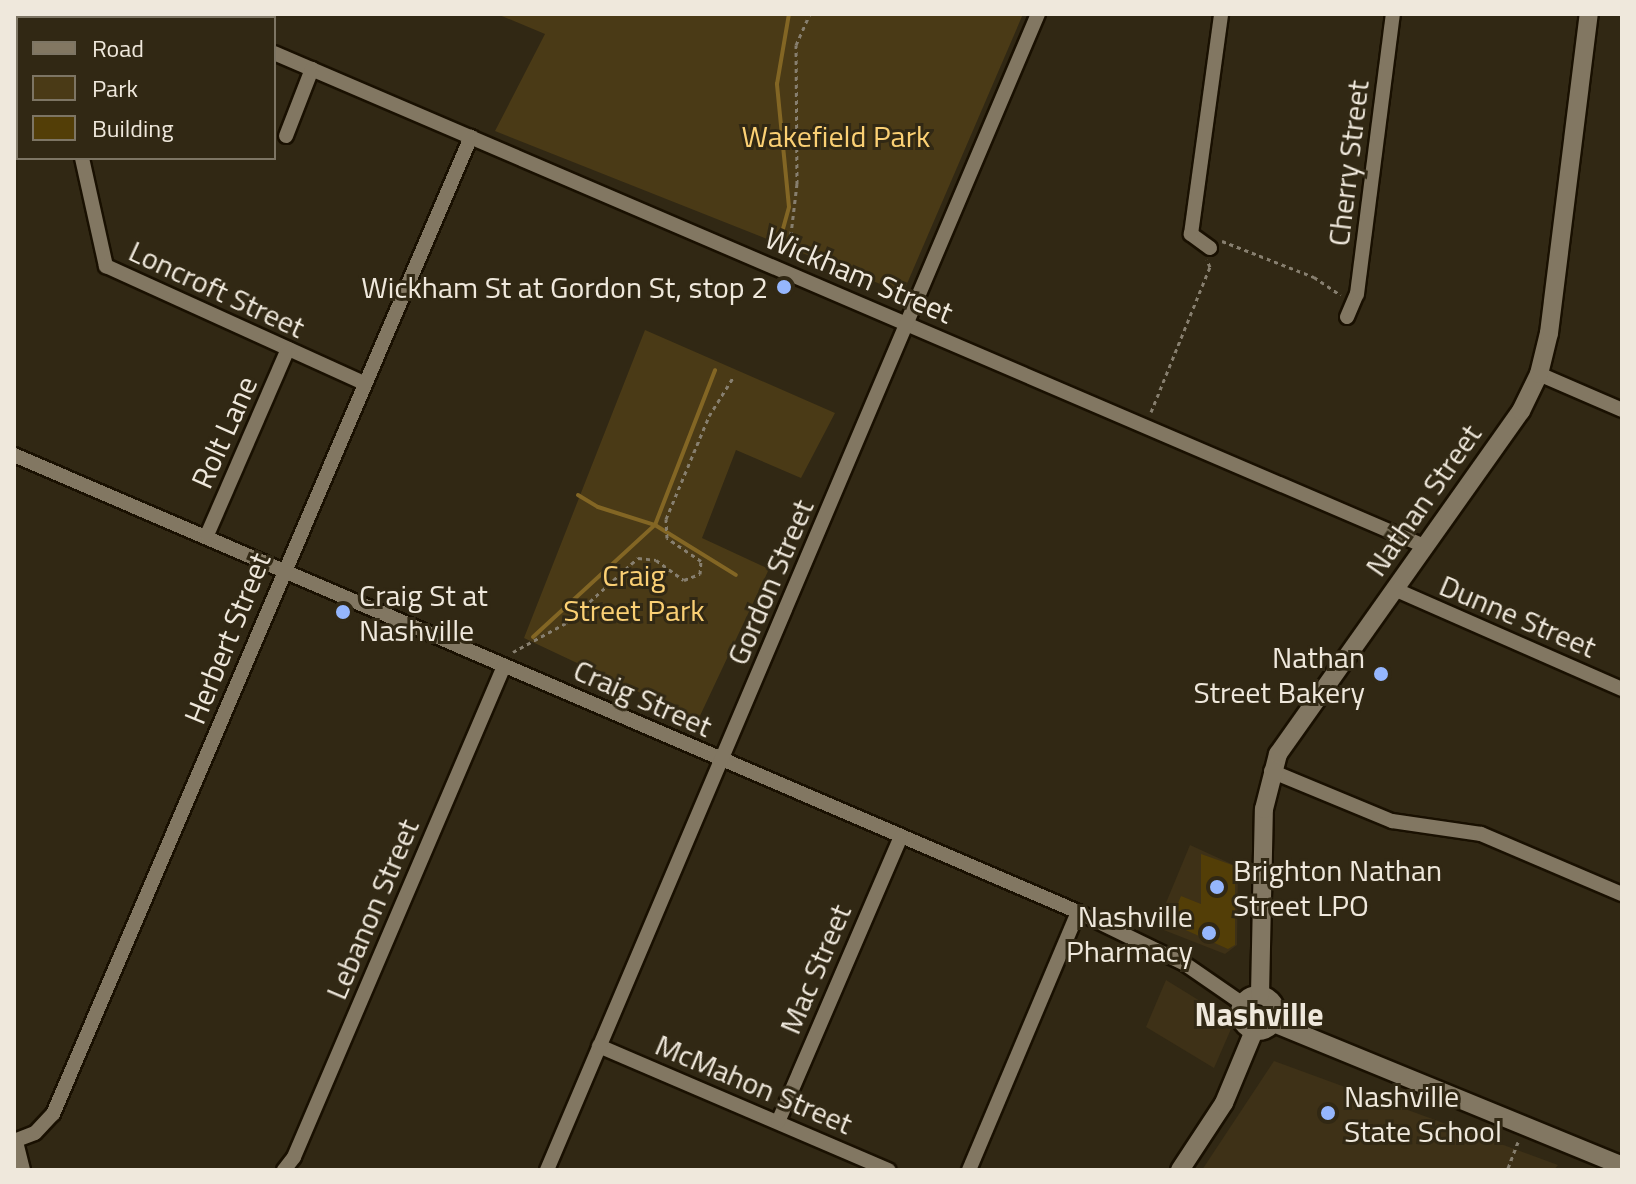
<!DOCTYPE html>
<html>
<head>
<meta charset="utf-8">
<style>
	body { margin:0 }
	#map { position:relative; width:1636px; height:1184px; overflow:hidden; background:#312814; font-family:"Titillium Web",sans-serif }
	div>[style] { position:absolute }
	.built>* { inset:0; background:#3e3117 }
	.green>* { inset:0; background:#4a3a16 }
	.stream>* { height:4px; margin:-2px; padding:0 2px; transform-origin:2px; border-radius:2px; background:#836624 }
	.building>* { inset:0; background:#533e07 }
	.path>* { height:3px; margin-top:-1.5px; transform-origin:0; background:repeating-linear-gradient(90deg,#877f6f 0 4px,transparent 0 8px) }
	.roads { filter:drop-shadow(2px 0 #191001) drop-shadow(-2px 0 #191001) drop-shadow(0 2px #191001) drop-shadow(0 -2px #191001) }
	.minor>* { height:14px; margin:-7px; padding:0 7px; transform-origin:7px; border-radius:7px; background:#827762 }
	.tertiary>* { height:18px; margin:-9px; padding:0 9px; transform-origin:9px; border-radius:9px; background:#827762 }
	.tertiary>.ring { margin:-9px; padding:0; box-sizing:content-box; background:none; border:18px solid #827762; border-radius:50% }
	.dots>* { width:22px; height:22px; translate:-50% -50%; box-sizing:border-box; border:4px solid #312814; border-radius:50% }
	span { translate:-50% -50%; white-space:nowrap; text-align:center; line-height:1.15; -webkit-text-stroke:6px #312814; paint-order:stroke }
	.park-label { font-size:30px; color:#fbd074 }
	.street-label { font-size:30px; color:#efe8dc }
	.poi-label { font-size:30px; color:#efe8dc }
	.right { translate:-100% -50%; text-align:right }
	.left { translate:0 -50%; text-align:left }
	.neighbourhood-label { font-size:32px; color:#efe8dc; font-weight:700 }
	.frame { position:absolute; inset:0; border:16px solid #efe8dc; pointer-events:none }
	.legend { position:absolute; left:16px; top:16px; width:260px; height:144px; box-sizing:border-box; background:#312814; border:2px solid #7d7564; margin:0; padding:10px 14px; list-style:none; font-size:24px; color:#efe8dc }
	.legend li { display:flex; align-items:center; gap:16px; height:40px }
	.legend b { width:40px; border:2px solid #7d7564 }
</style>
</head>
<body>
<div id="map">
	<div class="built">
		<i style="clip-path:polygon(1190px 845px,1238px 867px,1237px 945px,1225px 954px,1156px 927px)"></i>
		<i style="clip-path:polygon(1166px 980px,1234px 1022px,1214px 1068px,1146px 1027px)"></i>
		<i style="clip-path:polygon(1274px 1061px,1558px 1165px,1554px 1170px,1202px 1170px)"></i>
	</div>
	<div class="green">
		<i style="clip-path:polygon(497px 14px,1023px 14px,903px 293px,495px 131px,545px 34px)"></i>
		<i style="clip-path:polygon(645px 330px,835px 413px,801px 478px,736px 450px,702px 538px,769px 569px,698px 720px,524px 638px)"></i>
	</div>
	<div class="stream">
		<i style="left:778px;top:247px;width:41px;rotate:-74.6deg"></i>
		<i style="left:789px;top:207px;width:124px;rotate:-95.6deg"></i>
		<i style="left:777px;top:84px;width:71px;rotate:-80.3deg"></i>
		<i style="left:578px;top:495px;width:23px;rotate:31deg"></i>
		<i style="left:598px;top:507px;width:60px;rotate:17.5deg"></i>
		<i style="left:655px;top:525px;width:95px;rotate:31.7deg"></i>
		<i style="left:533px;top:637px;width:166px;rotate:-42.6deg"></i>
		<i style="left:655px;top:525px;width:166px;rotate:-68.8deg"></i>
	</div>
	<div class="building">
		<i style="clip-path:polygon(1201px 854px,1235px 866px,1235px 945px,1228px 949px,1170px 923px,1181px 896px,1201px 904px)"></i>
	</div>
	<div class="path">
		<i style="left:1222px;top:241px;width:99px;rotate:21.4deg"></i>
		<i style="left:1314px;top:277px;width:32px;rotate:34deg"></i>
		<i style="left:788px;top:259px;width:76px;rotate:-83.2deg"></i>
		<i style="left:797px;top:184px;width:139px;rotate:-90.4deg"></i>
		<i style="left:796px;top:45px;width:34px;rotate:-66deg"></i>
		<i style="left:1151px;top:412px;width:157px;rotate:-67.9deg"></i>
		<i style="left:1210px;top:267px;width:8px;rotate:-113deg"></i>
		<i style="left:513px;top:652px;width:60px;rotate:-28.7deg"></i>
		<i style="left:566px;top:623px;width:97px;rotate:-42.1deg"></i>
		<i style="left:638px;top:558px;width:18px;rotate:6deg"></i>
		<i style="left:656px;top:560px;width:34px;rotate:36deg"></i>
		<i style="left:684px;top:580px;width:17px;rotate:-21deg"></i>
		<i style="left:700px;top:574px;width:13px;rotate:-86deg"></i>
		<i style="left:701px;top:561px;width:41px;rotate:-145.9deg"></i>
		<i style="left:667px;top:538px;width:19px;rotate:-93deg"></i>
		<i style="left:666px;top:519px;width:112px;rotate:-67.3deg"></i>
		<i style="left:709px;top:416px;width:47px;rotate:-58deg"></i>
		<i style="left:1508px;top:1168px;width:28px;rotate:-69deg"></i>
	</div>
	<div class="roads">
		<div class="minor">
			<i style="left:184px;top:14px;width:10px;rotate:24deg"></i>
			<i style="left:58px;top:18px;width:4px;rotate:-76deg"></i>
			<i style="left:274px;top:53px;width:1251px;rotate:23.2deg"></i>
			<i style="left:286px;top:136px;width:72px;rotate:-68.8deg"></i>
			<i style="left:82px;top:158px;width:111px;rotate:77.5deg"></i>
			<i style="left:106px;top:266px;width:283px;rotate:24.4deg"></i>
			<i style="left:1210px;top:248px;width:24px;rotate:-144deg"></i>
			<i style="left:1191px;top:234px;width:222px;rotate:-82.2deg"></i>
			<i style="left:1347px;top:317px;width:25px;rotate:-67deg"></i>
			<i style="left:1357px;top:294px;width:282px;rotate:-82.7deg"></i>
			<i style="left:1539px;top:374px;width:90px;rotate:23.4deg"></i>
			<i style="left:14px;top:455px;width:1158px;rotate:23.24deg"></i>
			<i style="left:1078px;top:912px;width:119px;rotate:25.9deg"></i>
			<i style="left:1185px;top:964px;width:70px;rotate:34.6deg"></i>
			<i style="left:207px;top:535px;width:203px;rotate:-66.5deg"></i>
			<i style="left:1394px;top:589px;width:249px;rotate:23.7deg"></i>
			<i style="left:1271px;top:771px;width:131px;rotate:22.5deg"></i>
			<i style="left:1392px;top:821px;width:90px;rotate:8.3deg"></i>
			<i style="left:1481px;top:834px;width:153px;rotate:23.1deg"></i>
			<i style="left:599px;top:1046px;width:315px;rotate:23.2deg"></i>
			<i style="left:778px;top:1122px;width:310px;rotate:-66.7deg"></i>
			<i style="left:14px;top:1141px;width:22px;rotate:-21deg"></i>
			<i style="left:35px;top:1133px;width:26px;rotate:-47deg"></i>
			<i style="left:53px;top:1114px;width:1063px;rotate:-66.84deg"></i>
			<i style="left:284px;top:1170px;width:16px;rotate:-52deg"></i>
			<i style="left:294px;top:1157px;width:534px;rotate:-66.84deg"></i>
			<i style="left:547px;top:1170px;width:1256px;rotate:-66.99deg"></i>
			<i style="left:969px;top:1170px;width:280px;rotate:-67.1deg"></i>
		</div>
		<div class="tertiary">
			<i class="ring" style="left:1240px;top:995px;width:18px;height:18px"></i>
			<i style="left:1260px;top:995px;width:186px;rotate:-88.8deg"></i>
			<i style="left:1264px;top:809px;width:57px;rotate:-75.7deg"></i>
			<i style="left:1278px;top:754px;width:420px;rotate:-54.7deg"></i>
			<i style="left:1521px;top:411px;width:41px;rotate:-64.1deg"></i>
			<i style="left:1539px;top:374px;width:42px;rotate:-76.3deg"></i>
			<i style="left:1549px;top:333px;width:321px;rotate:-82.9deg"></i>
			<i style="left:1274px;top:1023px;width:376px;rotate:22.3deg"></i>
			<i style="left:14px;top:1142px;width:29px;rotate:76deg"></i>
			<i style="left:1180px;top:1170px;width:80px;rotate:-56.7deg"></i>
			<i style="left:1224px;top:1103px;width:78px;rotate:-67.4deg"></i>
		</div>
	</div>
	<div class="dots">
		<i style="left:784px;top:287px;background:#95b6fd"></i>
		<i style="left:343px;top:612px;background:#95b6fd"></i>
		<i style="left:1381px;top:674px;background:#95b6fd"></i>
		<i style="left:1217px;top:887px;background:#95b6fd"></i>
		<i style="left:1209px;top:933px;background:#95b6fd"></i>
		<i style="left:1328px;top:1113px;background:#95b6fd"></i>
	</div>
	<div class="park-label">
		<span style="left:836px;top:136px">Wakefield Park</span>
		<span style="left:634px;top:592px">Craig<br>Street Park</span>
	</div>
	<div class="street-label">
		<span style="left:1348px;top:163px;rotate:-83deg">Cherry Street</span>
		<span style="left:859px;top:275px;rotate:23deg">Wickham Street</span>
		<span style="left:217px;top:289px;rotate:25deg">Loncroft Street</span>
		<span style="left:224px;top:432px;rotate:-66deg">Rolt Lane</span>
		<span style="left:1423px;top:500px;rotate:-55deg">Nathan Street</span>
		<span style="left:770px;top:582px;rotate:-67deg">Gordon Street</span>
		<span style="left:1518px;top:616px;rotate:23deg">Dunne Street</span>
		<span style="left:227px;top:638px;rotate:-68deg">Herbert Street</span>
		<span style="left:643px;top:698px;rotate:24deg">Craig Street</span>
		<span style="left:372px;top:909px;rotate:-67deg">Lebanon Street</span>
		<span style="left:815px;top:969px;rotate:-67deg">Mac Street</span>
		<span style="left:754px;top:1084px;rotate:23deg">McMahon Street</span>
	</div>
	<div class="poi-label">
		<span class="right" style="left:768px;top:287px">Wickham St at Gordon St, stop 2</span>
		<span class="left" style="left:359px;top:612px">Craig St at<br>Nashville</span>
		<span class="right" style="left:1365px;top:674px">Nathan<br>Street Bakery</span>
		<span class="left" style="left:1233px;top:887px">Brighton Nathan<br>Street LPO</span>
		<span class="right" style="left:1193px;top:933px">Nashville<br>Pharmacy</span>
		<span class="left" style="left:1344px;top:1113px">Nashville<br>State School</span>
	</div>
	<div class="neighbourhood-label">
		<span style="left:1259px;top:1014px">Nashville</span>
	</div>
	<div class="frame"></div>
	<ul class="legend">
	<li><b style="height:10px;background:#827762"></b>Road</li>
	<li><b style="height:22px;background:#4a3a16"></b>Park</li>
	<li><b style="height:22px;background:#533e07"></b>Building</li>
	</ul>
</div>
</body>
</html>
